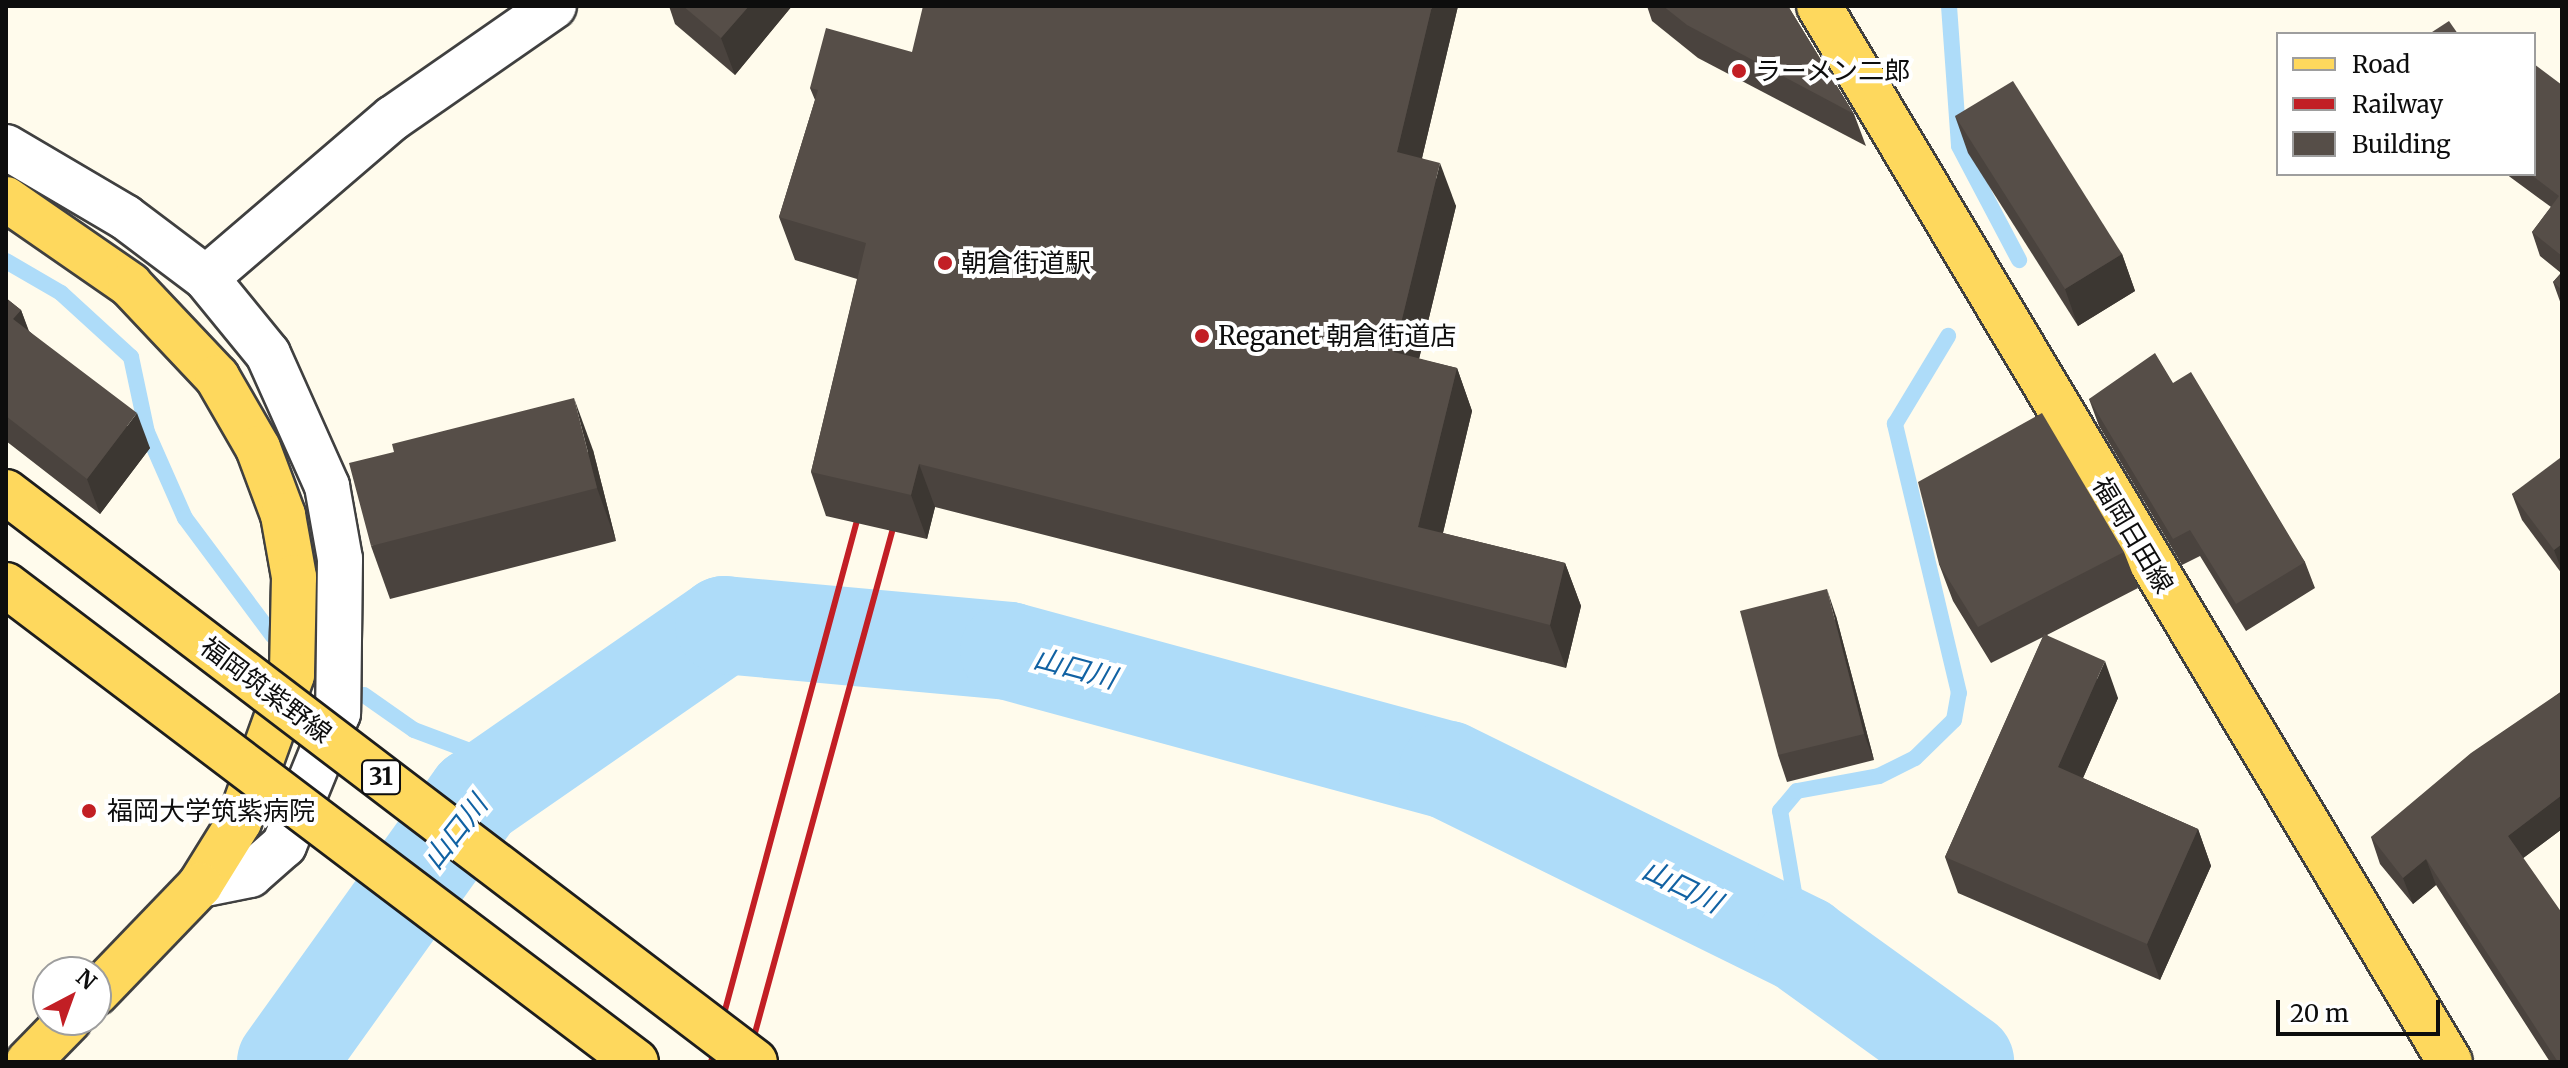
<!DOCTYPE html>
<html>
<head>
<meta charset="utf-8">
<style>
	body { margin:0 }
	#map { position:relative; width:2568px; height:1068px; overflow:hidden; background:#fffbec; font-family:Merriweather,"Noto Sans JP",serif }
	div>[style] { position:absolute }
	.stream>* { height:16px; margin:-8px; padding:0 8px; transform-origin:8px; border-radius:8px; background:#aedcf9 }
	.river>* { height:98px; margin:-49px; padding:0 49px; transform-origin:49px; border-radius:49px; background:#aedcf9 }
	.roads { filter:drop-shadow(2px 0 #404040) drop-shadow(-2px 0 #404040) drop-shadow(0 2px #404040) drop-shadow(0 -2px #404040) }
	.minor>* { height:44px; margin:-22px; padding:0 22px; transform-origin:22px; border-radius:22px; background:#fff }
	.major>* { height:44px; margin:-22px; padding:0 22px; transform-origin:22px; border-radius:22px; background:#fed85d }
	.rail>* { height:6px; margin:-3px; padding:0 3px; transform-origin:3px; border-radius:3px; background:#c21f25 }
	.bridges { filter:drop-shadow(2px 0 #1e1e1e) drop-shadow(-2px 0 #1e1e1e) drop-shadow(0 2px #1e1e1e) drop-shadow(0 -2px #1e1e1e) }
	.major-bridge>* { height:44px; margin:-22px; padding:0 22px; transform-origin:22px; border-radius:22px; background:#fed85d }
	.wall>* { inset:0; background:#4a433e }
	.shaded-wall>* { inset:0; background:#3c3732 }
	.building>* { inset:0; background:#564e48 }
	.dots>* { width:22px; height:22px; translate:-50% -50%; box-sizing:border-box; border:4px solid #fff; border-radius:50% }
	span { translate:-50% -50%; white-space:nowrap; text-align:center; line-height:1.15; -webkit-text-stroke:8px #fff; paint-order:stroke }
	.shield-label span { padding:2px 6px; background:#fff; border:2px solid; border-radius:6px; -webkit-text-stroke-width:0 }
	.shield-label { font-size:24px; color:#0d0d0d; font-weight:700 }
	.poi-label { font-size:26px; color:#0d0d0d }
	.left { translate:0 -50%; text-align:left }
	.street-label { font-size:26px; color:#0d0d0d }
	.water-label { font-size:28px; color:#1162a3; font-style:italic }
	.frame { position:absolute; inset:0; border:8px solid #0d0d0d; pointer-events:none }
	.legend { position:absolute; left:2276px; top:32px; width:260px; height:144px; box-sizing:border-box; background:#fff; border:2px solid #9e9e9e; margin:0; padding:10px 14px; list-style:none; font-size:24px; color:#0d0d0d }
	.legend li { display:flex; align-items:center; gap:16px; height:40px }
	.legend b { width:40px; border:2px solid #9e9e9e }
	.north { position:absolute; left:32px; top:956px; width:80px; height:80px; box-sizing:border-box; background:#fff; border:2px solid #9e9e9e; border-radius:50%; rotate:41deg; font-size:22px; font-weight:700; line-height:32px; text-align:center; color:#0d0d0d }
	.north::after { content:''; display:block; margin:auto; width:28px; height:36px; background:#c21f25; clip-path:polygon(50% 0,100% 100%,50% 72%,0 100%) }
	.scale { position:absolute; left:2276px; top:1000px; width:164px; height:36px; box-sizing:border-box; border:4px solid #0d0d0d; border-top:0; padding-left:10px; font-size:24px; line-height:28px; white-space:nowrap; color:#0d0d0d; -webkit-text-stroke:6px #fff; paint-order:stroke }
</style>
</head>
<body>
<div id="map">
	<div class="stream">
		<i style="left:1949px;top:6px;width:140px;rotate:85.9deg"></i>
		<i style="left:1959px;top:146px;width:129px;rotate:62.2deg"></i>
		<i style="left:6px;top:261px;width:64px;rotate:30.2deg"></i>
		<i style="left:61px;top:293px;width:95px;rotate:42.4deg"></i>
		<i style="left:131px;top:357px;width:77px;rotate:78deg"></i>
		<i style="left:147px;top:432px;width:94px;rotate:66.2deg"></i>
		<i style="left:185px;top:518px;width:147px;rotate:53.3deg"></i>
		<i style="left:364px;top:695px;width:61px;rotate:35deg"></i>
		<i style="left:414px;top:730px;width:74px;rotate:20.6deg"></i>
		<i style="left:483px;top:756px;width:45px;rotate:6.3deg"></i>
		<i style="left:1803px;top:945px;width:136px;rotate:-99.7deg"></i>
		<i style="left:1780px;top:811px;width:26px;rotate:-50deg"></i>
		<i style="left:1797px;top:791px;width:83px;rotate:-10.4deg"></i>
		<i style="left:1879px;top:776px;width:40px;rotate:-26.6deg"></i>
		<i style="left:1915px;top:758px;width:54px;rotate:-44.3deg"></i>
		<i style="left:1954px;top:720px;width:27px;rotate:-80deg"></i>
		<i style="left:1959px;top:693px;width:277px;rotate:-103.4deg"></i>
		<i style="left:1895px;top:424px;width:103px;rotate:-58.9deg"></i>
	</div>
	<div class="river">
		<i style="left:286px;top:1062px;width:326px;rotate:-54.4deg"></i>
		<i style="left:476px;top:797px;width:302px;rotate:-34.7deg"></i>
		<i style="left:724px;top:625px;width:286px;rotate:5.2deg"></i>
		<i style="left:1009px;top:651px;width:455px;rotate:15.2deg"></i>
		<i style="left:1448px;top:770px;width:396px;rotate:26.2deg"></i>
		<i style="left:1803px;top:945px;width:200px;rotate:35.8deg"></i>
	</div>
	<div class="roads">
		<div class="minor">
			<i style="left:6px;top:147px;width:138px;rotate:30.5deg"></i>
			<i style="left:125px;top:217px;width:101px;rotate:37deg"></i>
			<i style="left:206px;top:278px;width:98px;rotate:50.8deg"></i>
			<i style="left:268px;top:354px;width:145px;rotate:65.9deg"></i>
			<i style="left:327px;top:486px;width:74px;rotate:79.9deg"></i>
			<i style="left:340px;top:559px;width:154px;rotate:90.7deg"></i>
			<i style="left:338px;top:713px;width:143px;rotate:112.2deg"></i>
			<i style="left:284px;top:845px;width:45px;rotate:138.6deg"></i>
			<i style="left:250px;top:875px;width:51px;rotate:168.7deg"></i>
			<i style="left:206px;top:278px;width:246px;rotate:-40.6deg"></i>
			<i style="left:393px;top:118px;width:196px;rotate:-34.8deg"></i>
		</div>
		<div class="major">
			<i style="left:1819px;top:6px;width:1230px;rotate:59.14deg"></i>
			<i style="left:6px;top:199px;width:151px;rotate:34.7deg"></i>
			<i style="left:130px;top:285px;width:127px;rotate:46.6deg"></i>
			<i style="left:217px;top:377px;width:82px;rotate:60deg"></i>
			<i style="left:258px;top:448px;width:72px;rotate:69.5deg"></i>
			<i style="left:283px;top:515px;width:63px;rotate:79.9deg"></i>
			<i style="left:294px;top:577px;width:98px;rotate:91.2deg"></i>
			<i style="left:292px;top:675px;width:156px;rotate:109.8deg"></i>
			<i style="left:239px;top:822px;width:74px;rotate:121.8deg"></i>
			<i style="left:200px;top:885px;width:150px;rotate:133.9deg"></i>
			<i style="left:28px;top:1062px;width:59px;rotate:-45.7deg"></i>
		</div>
	</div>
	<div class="rail">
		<i style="left:711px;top:1062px;width:580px;rotate:-74.91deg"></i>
		<i style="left:747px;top:1062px;width:572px;rotate:-74.7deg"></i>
	</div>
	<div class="bridges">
		<div class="major-bridge">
			<i style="left:6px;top:492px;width:941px;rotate:37.27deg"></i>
			<i style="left:6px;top:585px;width:790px;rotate:37.13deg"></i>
		</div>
	</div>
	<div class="wall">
		<i style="clip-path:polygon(669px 6px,792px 6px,735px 75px,675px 24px)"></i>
		<i style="clip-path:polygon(1458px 6px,1422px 158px,1456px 206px,1419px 359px,1457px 368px,1472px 411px,1443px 533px,1565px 563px,1581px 606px,1566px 668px,935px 507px,927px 539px,826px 516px,811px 472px,857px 279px,795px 260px,779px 217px,815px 100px,810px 88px,912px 52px)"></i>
		<i style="clip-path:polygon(1647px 6px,1788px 6px,1854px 114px,1866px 146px,1698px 58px,1652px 21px)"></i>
		<i style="clip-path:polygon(2562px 85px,2562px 307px,2553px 282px,2561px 273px,2540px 256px,2532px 232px,2551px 207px,2506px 174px,2534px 174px)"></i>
		<i style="clip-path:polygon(1955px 116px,2122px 254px,2135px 291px,2078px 326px,1968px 153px)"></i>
		<i style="clip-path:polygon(6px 298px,21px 310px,29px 331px,150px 448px,100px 514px,6px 441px)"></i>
		<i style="clip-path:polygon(2173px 383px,2305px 562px,2315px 588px,2246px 631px,2200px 556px,2182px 565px,2099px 426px,2089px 399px)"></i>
		<i style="clip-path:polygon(593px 450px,616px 541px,390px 599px,371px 546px)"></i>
		<i style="clip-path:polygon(2562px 461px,2562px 574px,2522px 520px,2512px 494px)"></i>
		<i style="clip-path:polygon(2124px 552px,2138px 588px,2047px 635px,2118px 698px,2083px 778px,2198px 829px,2211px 866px,2160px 980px,1958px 893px,1945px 857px,2043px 637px,1991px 663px,1953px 601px,1939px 564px)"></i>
		<i style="clip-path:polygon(1836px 616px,1874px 760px,1787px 782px,1778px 755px)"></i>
		<i style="clip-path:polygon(2562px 691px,2562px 829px,2523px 858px,2562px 1062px,2550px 1062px,2436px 885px,2413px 904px,2380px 864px,2371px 837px)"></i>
	</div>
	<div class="shaded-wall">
		<i style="clip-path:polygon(749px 6px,792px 6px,735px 75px,721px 38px)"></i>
		<i style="clip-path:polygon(1432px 6px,1458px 6px,1413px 196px,1397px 152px)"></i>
		<i style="clip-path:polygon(1440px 163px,1456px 206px,1410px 396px,1394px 352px)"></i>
		<i style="clip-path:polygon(2122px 254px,2135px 291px,2078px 326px,2065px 289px)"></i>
		<i style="clip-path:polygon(21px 310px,33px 344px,13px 319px)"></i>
		<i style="clip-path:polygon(1457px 368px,1472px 411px,1434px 570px,1418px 527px)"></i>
		<i style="clip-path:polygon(574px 398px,593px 450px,616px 541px,597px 488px)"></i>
		<i style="clip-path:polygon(137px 413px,150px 448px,100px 514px,87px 479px)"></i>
		<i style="clip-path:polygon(919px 464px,935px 507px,927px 539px,911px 495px)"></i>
		<i style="clip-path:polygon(2562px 544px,2562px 571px,2554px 550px)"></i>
		<i style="clip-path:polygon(1565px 563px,1581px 606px,1566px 668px,1550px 625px)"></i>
		<i style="clip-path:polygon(1827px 589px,1836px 616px,1874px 760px,1864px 734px)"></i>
		<i style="clip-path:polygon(2105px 661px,2118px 698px,2072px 803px,2058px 767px)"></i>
		<i style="clip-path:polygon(2562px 795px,2562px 829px,2518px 862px,2508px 836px)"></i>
		<i style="clip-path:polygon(2198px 829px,2211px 866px,2160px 980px,2147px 944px)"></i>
		<i style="clip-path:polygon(2426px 859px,2436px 885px,2413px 904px,2403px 878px)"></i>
	</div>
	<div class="building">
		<i style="clip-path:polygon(683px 6px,749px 6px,721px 38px)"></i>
		<i style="clip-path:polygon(923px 6px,1432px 6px,1397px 152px,1440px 163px,1394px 352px,1457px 368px,1418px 527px,1565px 563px,1550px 625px,919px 464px,911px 495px,811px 472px,866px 243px,779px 217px,818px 90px,810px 88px,826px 28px,912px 52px)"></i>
		<i style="clip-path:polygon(1663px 6px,1788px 6px,1854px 114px,1687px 25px)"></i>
		<i style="clip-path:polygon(2449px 21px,2458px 34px,2429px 34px)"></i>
		<i style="clip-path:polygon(2534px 64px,2562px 85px,2562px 256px,2532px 232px,2559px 196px,2530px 174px,2534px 174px)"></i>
		<i style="clip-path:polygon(2013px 81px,2122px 254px,2065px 289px,1955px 116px)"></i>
		<i style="clip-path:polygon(2562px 272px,2562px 290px,2553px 282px)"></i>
		<i style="clip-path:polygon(6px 298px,21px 310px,13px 319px,137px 413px,87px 479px,6px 416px)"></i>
		<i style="clip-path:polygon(2155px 353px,2173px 383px,2191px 372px,2305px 562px,2236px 604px,2190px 530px,2173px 539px,2089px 399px)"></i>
		<i style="clip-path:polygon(574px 398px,597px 488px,371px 546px,349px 463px,394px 452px,392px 444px)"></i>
		<i style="clip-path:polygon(2042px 413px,2124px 552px,1978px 627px,1939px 564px,1918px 482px)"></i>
		<i style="clip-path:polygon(2560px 458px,2562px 461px,2562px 544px,2554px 550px,2512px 494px)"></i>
		<i style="clip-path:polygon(1827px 589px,1864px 734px,1778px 755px,1740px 611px)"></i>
		<i style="clip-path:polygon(2044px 634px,2105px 661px,2058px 767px,2198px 829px,2147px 944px,1945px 857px)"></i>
		<i style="clip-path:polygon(2562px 691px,2562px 795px,2508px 836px,2562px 913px,2562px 1062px,2558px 1062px,2426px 859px,2403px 878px,2371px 837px,2471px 753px)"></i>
	</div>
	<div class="dots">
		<i style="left:1739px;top:71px;background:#c21f25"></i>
		<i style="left:945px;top:263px;background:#c21f25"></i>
		<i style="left:1202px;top:336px;background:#c21f25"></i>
		<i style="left:89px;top:811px;background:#c21f25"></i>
	</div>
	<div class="shield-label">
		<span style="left:381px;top:777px">31</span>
	</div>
	<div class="poi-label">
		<span class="left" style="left:1755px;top:71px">ラーメン二郎</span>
		<span class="left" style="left:961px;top:263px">朝倉街道駅</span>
		<span class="left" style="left:1218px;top:336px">Reganet 朝倉街道店</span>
		<span class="left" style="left:107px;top:811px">福岡大学筑紫病院</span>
	</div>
	<div class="street-label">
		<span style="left:2133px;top:535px;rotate:59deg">福岡日田線</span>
		<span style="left:266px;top:690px;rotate:37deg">福岡筑紫野線</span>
	</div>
	<div class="water-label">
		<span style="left:1075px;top:668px;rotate:15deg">山口川</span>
		<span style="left:455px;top:832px;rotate:-52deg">山口川</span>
		<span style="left:1682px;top:886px;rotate:26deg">山口川</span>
	</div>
	<div class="frame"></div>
	<ul class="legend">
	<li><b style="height:10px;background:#fed85d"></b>Road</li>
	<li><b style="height:10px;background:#c21f25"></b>Railway</li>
	<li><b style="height:22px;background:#564e48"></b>Building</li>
	</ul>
	<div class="north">N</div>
	<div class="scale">20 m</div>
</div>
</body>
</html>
